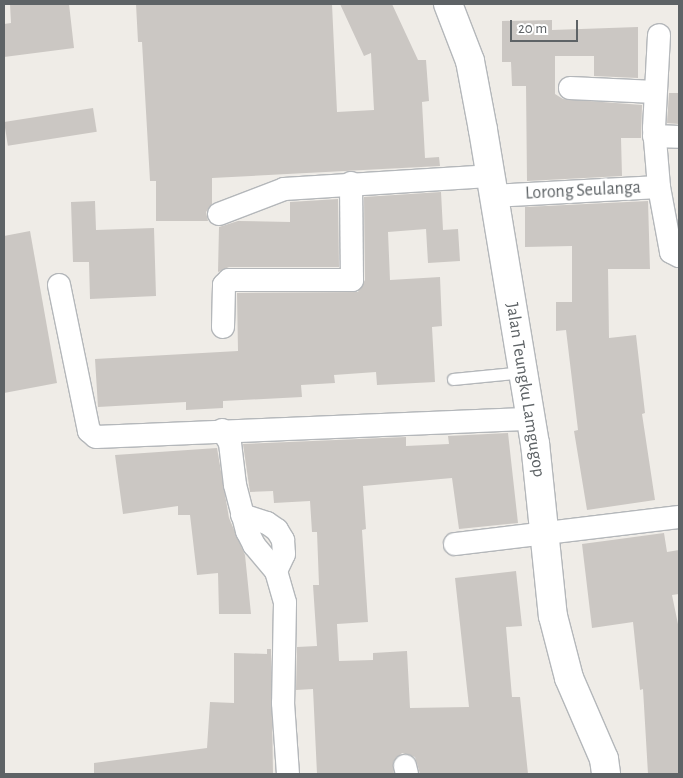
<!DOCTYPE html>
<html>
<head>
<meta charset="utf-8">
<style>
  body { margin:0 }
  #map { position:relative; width:683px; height:778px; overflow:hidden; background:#efece7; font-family:"Alegreya Sans",sans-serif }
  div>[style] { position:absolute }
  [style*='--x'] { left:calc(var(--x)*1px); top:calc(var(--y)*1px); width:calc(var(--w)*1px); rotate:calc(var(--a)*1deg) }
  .building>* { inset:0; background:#cbc7c3; transform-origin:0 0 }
  .roads { filter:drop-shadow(1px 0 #b4b7ba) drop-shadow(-1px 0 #b4b7ba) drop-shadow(0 1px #b4b7ba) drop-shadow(0 -1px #b4b7ba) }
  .lane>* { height:11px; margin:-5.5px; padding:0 5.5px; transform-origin:5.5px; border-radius:5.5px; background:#fff }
  .street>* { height:22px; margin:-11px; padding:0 11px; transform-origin:11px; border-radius:11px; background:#fff }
  .secondary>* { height:28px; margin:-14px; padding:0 14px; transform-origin:14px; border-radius:14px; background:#fff }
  span { translate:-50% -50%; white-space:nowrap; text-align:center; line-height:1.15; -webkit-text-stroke:5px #fff; paint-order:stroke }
  .street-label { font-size:18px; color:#5e6366 }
  .frame { position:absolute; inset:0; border:5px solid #5e6366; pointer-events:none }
  .scale { position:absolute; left:510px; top:20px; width:68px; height:22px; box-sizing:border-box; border:2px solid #5e6366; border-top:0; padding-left:6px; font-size:15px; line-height:18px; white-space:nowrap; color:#5e6366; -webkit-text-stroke:4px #fff; paint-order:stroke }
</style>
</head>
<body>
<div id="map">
  <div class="building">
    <div style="clip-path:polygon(10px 4px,69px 4px,74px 48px,4px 57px,4px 24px,11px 23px)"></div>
    <div style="clip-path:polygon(136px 4px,332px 4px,337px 112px,374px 110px,371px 53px,364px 56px,340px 4px,392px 4px,418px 60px,426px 60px,429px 101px,422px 102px,425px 158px,439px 157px,440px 166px,212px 178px,212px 204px,206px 212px,208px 221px,156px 221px,156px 181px,150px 181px,142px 42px,138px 42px)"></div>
    <div style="clip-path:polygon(552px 20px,552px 30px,638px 27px,638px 78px,594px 76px,594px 56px,555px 56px,555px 94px,563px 99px,642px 105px,641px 138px,621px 138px,622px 176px,527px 181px,526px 86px,512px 86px,511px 62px,502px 62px,502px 21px)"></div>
    <div style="clip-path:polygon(669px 93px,679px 93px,679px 124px,667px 123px)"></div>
    <div style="left:93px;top:108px;width:24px;height:90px;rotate:81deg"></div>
    <div style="clip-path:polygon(441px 192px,443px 230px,458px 229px,460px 261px,428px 263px,426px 229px,388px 232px,390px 280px,440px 277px,442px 326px,432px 327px,435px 382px,377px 385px,376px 372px,334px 375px,335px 383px,301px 385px,302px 397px,223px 401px,223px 408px,186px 410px,186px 402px,98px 407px,95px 359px,238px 351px,237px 293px,358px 292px,365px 280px,364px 197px)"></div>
    <div style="clip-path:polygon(338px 199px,339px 267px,229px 267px,218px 272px,219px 227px,238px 221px,290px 222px,290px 202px)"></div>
    <div style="clip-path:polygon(95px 201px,96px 230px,154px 228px,156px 296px,90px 299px,89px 262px,73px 262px,71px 202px)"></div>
    <div style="clip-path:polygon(648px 201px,650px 269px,608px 269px,609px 338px,636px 335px,645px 413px,642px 414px,655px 500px,587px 510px,574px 431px,578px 430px,566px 330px,556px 331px,556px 302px,572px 302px,572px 246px,525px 247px,525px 207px)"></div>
    <div style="clip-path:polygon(30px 231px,57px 383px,4px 393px,4px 236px)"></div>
    <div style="clip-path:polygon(508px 433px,518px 523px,459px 529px,452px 478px,363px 486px,366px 529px,362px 530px,368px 622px,337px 624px,339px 661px,373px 660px,373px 653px,407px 651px,410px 708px,469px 707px,455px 578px,516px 571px,522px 626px,506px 627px,512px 697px,520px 697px,528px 774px,420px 774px,415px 757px,402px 753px,393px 762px,394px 774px,317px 774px,313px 689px,296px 690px,297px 647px,317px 646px,313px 585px,319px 585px,317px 532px,312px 532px,310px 501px,274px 503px,273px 491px,250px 492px,243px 444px,406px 437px,406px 446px,449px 444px,448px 436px)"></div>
    <div style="clip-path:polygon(217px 448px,229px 518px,245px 555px,251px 614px,219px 614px,218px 573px,197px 575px,190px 515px,178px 515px,178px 506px,123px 514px,115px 455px)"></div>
    <div style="clip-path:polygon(664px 533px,667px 552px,679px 550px,679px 594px,672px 595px,679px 629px,679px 774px,648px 774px,643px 689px,640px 690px,633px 622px,592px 628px,582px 544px)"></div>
    <div style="clip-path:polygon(267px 649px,271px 649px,273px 774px,94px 774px,94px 763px,207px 748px,210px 702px,234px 703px,234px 653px,267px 654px)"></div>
  </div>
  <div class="roads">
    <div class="lane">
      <div style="--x:453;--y:379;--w:71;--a:-5.6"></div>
    </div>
    <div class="street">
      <div style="--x:570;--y:88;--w:85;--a:2.7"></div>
      <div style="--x:654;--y:136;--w:25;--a:2"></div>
      <div style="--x:659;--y:187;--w:59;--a:-94.8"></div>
      <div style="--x:654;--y:128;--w:93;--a:-86.9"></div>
      <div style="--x:492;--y:196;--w:167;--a:-3.1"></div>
      <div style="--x:659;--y:187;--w:66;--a:79.5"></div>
      <div style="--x:671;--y:252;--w:9;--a:27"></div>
      <div style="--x:219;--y:214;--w:70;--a:-21"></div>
      <div style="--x:284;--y:189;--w:205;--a:-3.6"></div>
      <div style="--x:59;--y:285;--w:149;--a:78.4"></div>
      <div style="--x:89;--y:431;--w:9;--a:41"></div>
      <div style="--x:96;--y:437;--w:435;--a:-2.4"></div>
      <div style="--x:223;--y:327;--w:42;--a:-88.6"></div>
      <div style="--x:224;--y:285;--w:7;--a:-45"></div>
      <div style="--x:229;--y:280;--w:123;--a:0"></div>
      <div style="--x:352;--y:280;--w:97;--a:-90.6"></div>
      <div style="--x:222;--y:430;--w:15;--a:58"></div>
      <div style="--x:230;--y:443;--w:42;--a:83.2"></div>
      <div style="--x:235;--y:485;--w:48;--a:75.4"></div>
      <div style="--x:247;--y:531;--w:16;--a:63"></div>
      <div style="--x:254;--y:545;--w:34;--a:50"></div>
      <div style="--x:276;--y:571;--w:33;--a:74"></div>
      <div style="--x:285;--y:603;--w:100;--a:91.1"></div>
      <div style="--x:283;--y:703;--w:71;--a:86"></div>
      <div style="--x:242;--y:515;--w:26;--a:18"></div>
      <div style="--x:267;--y:523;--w:12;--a:35"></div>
      <div style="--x:277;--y:530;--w:12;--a:59"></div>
      <div style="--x:283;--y:540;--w:14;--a:86"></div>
      <div style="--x:284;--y:554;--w:19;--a:115"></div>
      <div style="--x:455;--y:544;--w:226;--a:-6.9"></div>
      <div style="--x:405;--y:766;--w:8;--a:76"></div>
    </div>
    <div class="secondary">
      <div style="--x:448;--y:4;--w:61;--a:68.9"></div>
      <div style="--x:470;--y:61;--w:70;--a:79.3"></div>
      <div style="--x:483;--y:130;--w:317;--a:80.6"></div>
      <div style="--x:535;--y:443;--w:174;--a:84.1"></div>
      <div style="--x:553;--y:616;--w:64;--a:75.5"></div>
      <div style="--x:569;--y:678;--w:88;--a:66.6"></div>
      <div style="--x:604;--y:759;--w:15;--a:82"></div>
    </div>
  </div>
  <div class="street-label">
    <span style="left:583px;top:191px;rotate:-3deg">Lorong Seulanga</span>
    <span style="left:525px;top:390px;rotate:81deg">Jalan Teungku Lamgugop</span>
  </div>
  <div class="frame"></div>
  <div class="scale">20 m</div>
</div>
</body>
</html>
